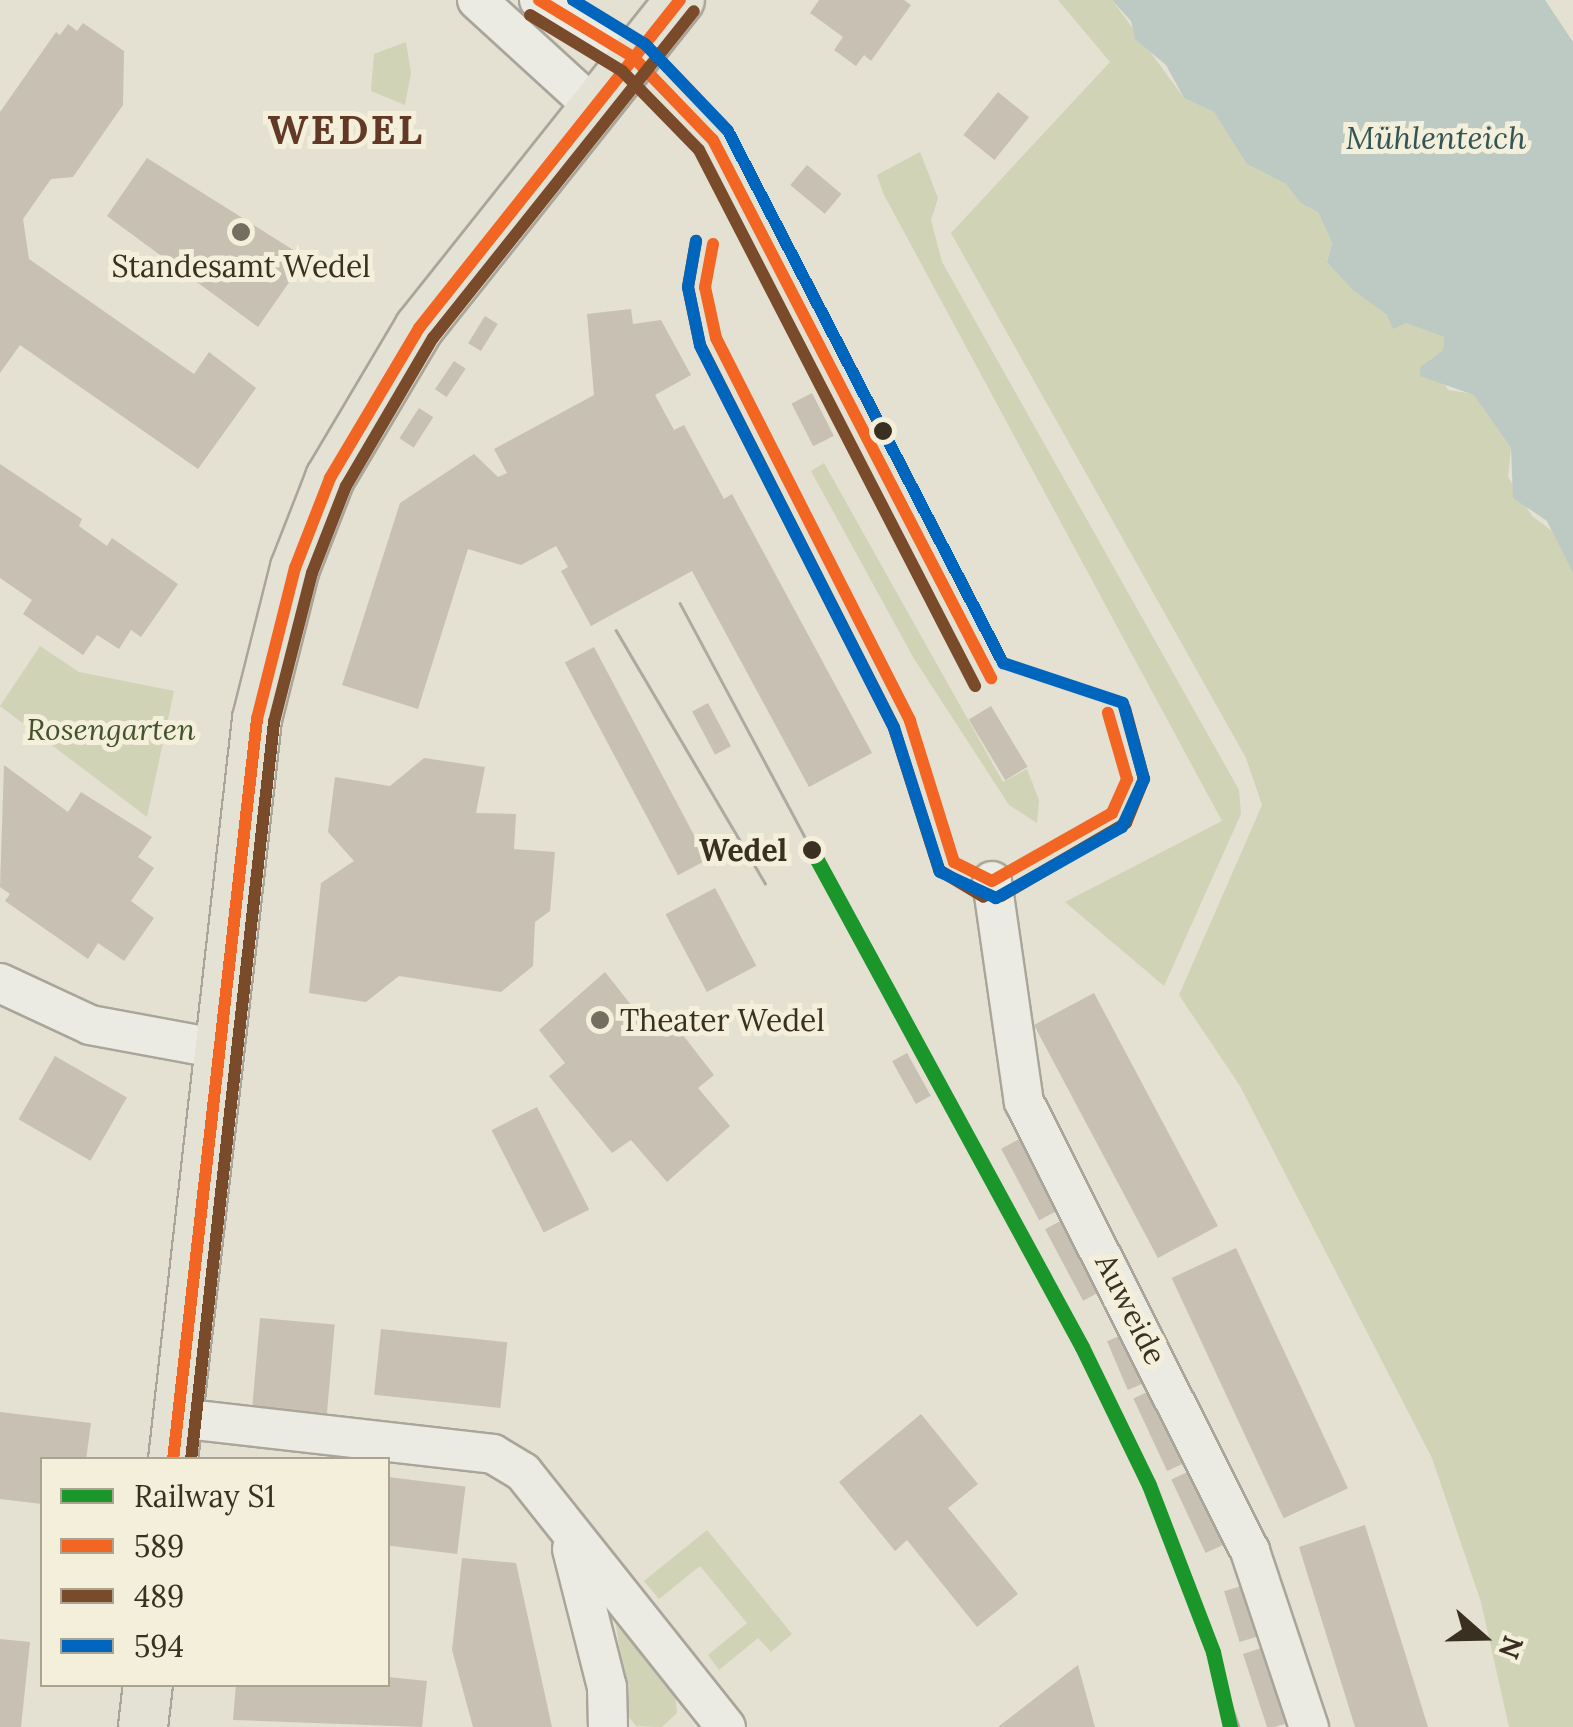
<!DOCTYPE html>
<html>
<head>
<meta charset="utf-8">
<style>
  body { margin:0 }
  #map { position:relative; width:1573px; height:1727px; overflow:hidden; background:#e4e0d2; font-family:Lora,serif }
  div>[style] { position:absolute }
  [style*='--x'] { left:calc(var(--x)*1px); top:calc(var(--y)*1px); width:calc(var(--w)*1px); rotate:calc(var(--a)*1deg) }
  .green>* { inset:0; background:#d0d3b6 }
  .water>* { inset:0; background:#bccac3 }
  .building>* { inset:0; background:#c8c0b3; transform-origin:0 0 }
  .roads { filter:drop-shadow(2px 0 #aaa59a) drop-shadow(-2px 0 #aaa59a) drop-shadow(0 2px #aaa59a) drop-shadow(0 -2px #aaa59a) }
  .minor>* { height:38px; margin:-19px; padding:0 19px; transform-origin:19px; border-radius:19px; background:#ecebe3 }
  .major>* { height:48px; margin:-24px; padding:0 24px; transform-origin:24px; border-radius:24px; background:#e4e1d5 }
  .tram>* { height:2.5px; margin:-1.25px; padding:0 1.25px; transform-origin:1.25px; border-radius:1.25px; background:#adaaa2 }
  .bus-1>* { height:12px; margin:-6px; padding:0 6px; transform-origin:6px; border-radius:6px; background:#f26522 }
  .bus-2>* { height:12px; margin:-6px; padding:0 6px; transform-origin:6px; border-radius:6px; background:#7a4b2a }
  .bus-3>* { height:12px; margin:-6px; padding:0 6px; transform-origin:6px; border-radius:6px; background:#0065bd }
  .rail-1>* { height:15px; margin:-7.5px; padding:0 7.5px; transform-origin:7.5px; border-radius:7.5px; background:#1a962b }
  .dots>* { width:28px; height:28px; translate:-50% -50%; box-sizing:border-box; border:5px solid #f3efda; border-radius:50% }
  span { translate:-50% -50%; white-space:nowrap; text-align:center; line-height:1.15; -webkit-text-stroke:10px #f3efda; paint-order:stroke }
  .poi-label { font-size:30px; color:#393022 }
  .left { translate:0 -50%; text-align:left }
  .park-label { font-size:30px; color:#44532b; font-style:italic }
  .stop-label { font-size:30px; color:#393022; font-weight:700 }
  .right { translate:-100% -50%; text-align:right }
  .street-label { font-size:30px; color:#393022 }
  .water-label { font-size:32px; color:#335557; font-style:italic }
  .district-label { font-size:40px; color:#613926; font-weight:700; letter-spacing:2.5px }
  .legend { position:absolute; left:40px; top:1457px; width:350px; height:230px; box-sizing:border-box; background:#f3efda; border:2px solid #a9a390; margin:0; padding:12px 18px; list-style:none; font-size:30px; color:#393022 }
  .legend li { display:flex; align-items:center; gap:20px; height:50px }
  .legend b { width:50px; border:2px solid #a9a390 }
  .north { position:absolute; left:1433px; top:1587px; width:100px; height:100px; -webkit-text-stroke:8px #f3efda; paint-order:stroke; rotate:110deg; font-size:28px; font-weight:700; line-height:40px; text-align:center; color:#393022 }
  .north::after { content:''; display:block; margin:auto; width:35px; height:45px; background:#393022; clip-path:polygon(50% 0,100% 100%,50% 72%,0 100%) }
</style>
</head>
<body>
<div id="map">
  <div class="green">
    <div style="clip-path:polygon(1058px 0,1112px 0,1184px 98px,1214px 112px,1248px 164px,1286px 184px,1318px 212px,1332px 243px,1327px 261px,1354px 290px,1388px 316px,1444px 337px,1443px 350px,1429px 360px,1448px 390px,1474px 394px,1511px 448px,1508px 477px,1532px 516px,1556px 534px,1573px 573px,1573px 1727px,1509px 1727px,1481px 1602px,1432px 1458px,1240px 1086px,1179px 995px,1262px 805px,1246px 758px,951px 233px,1110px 62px)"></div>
    <div style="clip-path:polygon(406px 42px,411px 73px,405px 105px,371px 91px,374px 54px)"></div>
    <div style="clip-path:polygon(920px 152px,938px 198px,931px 220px,942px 262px,1239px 790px,1241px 814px,1164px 986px,1065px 902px,1222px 821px,883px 193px,877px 175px)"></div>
    <div style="clip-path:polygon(824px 463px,1003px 782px,1027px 769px,1039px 800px,1037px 823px,1009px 805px,913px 657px,811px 471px)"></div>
    <div style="clip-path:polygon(40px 646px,79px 672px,174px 691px,147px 817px,0 706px)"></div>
    <div style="clip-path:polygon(707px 1530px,792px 1634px,771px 1652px,758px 1638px,719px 1670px,708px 1655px,747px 1623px,700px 1566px,659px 1599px,644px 1581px)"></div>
    <div style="clip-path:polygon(616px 1624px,675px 1694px,677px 1713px,662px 1727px,636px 1726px,628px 1716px)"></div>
  </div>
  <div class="water">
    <div style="clip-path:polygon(1112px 0,1545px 0,1573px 42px,1573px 573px,1547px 521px,1513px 498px,1511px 448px,1474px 395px,1420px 376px,1420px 367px,1443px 350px,1444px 337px,1406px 323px,1393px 329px,1387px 315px,1353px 290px,1327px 262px,1332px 243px,1318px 212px,1301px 203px,1286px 184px,1247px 164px,1214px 112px,1184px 98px,1166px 65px,1135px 39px,1131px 21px)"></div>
  </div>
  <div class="building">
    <div style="clip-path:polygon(819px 0,904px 0,911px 5px,871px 61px,864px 55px,856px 66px,834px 50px,843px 37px,810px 13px)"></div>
    <div style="clip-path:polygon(83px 23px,124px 51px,123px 105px,73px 177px,51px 179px,23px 219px,29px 259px,194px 374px,209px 352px,256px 388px,198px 469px,20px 345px,0 373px,0 112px,56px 32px,60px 35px,68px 24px,77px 31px)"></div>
    <div style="left:998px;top:92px;width:40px;height:55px;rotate:39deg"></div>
    <div style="clip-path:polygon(147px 158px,306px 258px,258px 327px,107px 216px)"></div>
    <div style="left:807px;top:165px;width:45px;height:26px;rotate:40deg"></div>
    <div style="clip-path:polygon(631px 309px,633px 324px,661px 320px,691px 375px,655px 395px,674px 430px,684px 425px,724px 499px,732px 494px,872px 753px,809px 787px,692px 571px,591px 626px,561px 571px,568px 567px,556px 546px,521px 565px,468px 549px,418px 709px,342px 685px,400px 503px,474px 454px,498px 477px,507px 473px,494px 449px,594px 395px,587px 314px)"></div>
    <div style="left:485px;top:316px;width:15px;height:32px;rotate:32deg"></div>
    <div style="left:454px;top:361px;width:14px;height:34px;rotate:34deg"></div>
    <div style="left:812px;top:393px;width:48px;height:23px;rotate:63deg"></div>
    <div style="left:419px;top:408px;width:17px;height:36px;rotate:33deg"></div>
    <div style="clip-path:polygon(0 464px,82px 519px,79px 526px,107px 546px,112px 538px,178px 584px,141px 637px,131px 630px,119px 649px,97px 635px,83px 655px,23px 614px,32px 600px,0 578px)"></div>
    <div style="left:594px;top:647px;width:241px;height:33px;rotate:62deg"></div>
    <div style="left:708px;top:703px;width:49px;height:18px;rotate:62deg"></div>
    <div style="left:991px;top:706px;width:71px;height:26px;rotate:59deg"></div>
    <div style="clip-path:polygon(424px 758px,485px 767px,476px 813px,516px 814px,514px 849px,555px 852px,550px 911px,535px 922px,533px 966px,501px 992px,399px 976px,366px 1002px,309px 993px,321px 883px,354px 861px,328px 832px,335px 777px,390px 786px)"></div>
    <div style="clip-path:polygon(4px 765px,68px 812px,81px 792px,152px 837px,138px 857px,154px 868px,131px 901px,154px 918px,124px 961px,98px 943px,88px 959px,5px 901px,10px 894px,0 887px)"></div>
    <div style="left:715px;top:888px;width:88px;height:56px;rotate:62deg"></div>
    <div style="clip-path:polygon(605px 972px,647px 1025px,665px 1012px,714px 1075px,698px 1088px,730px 1126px,667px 1182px,631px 1140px,612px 1153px,549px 1076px,565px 1063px,539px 1030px)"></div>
    <div style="left:1094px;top:993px;width:264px;height:68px;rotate:62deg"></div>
    <div style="left:907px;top:1053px;width:49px;height:17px;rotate:61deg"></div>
    <div style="left:55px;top:1056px;width:83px;height:73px;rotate:30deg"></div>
    <div style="left:537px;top:1107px;width:115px;height:51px;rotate:63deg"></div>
    <div style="left:1025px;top:1136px;width:81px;height:27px;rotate:62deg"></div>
    <div style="left:1068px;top:1217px;width:81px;height:26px;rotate:62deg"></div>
    <div style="left:1236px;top:1248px;width:265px;height:71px;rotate:65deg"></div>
    <div style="left:260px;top:1318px;width:75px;height:89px;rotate:5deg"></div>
    <div style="left:381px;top:1329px;width:127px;height:66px;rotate:6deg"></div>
    <div style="left:1131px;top:1331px;width:53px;height:26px;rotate:67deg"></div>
    <div style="left:1156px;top:1388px;width:80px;height:25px;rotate:65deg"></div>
    <div style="clip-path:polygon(0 1412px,91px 1423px,86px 1460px,42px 1460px,42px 1504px,0 1499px)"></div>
    <div style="clip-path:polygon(921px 1414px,978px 1484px,948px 1508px,1018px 1594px,977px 1627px,907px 1540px,895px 1551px,839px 1482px)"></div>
    <div style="left:1194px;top:1469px;width:81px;height:25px;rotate:65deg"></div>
    <div style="left:388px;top:1477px;width:78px;height:68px;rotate:7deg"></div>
    <div style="clip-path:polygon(1365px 1525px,1405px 1653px,1428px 1727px,1355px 1727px,1299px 1547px)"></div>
    <div style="clip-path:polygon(462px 1558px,516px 1563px,552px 1727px,473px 1727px,452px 1650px)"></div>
    <div style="left:1248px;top:1584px;width:53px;height:25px;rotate:73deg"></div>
    <div style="clip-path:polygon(0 1639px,30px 1642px,21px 1727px,0 1727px)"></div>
    <div style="clip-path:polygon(1267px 1646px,1291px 1722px,1274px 1727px,1267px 1727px,1243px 1654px)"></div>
    <div style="clip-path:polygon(1078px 1665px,1095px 1727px,998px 1727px)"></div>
    <div style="clip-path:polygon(388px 1677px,427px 1681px,422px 1727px,233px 1720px,236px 1684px,388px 1684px)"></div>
  </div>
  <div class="roads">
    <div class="minor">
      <div style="--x:477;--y:0;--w:157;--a:42.4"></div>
      <div style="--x:539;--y:0;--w:110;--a:31.2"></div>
      <div style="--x:992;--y:881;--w:223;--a:81.8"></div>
      <div style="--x:1024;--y:1102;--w:503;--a:63.28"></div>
      <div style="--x:1250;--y:1551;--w:186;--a:71.5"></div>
      <div style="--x:0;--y:983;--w:99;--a:25"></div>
      <div style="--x:90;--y:1025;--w:132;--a:10.5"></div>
      <div style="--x:178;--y:1418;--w:317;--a:6.5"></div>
      <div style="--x:493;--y:1454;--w:35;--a:31"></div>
      <div style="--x:523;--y:1472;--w:326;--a:51.5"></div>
      <div style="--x:572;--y:1549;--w:142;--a:75.8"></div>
      <div style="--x:607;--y:1687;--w:40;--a:88.6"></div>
    </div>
    <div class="major">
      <div style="--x:173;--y:1460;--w:746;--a:-83.53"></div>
      <div style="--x:257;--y:719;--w:156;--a:-75.9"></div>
      <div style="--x:295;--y:568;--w:97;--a:-68.7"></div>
      <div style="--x:330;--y:478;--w:174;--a:-59.3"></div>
      <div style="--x:419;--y:328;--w:419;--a:-51.5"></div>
      <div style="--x:143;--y:1727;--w:43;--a:-83.4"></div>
    </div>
  </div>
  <div class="tram">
    <div style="--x:680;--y:603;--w:274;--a:61.9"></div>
    <div style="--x:616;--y:630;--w:294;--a:59.5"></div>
    <div style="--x:1213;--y:1652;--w:79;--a:70.9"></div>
  </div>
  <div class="bus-1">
    <div style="--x:539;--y:0;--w:110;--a:31.2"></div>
    <div style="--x:633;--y:57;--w:115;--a:46.1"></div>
    <div style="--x:713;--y:140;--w:606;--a:62.67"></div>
    <div style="--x:713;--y:244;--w:44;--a:100.5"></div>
    <div style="--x:705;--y:287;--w:52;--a:77.8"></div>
    <div style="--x:716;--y:338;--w:429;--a:63.1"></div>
    <div style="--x:910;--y:721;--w:148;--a:72.7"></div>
    <div style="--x:954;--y:862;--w:42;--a:26.6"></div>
    <div style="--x:992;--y:881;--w:138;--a:-29.5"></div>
    <div style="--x:1112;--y:813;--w:37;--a:-66"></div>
    <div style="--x:1127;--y:779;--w:69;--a:-106.1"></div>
    <div style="--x:173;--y:1460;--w:746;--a:-83.53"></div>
    <div style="--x:257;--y:719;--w:156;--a:-75.9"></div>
    <div style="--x:295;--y:568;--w:97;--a:-68.7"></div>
    <div style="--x:330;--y:478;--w:174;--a:-59.3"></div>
    <div style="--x:419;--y:328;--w:419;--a:-51.5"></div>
  </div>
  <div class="bus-2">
    <div style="--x:530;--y:15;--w:108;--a:31.3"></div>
    <div style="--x:622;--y:71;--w:110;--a:45.7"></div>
    <div style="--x:699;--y:150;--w:603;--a:62.75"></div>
    <div style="--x:696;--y:241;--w:47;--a:99.9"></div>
    <div style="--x:688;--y:287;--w:59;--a:78.3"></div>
    <div style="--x:700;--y:345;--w:429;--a:63.1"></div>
    <div style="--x:894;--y:728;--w:149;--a:72.4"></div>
    <div style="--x:939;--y:870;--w:52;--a:31"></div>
    <div style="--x:1001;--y:896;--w:145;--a:-30.3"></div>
    <div style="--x:1126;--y:823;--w:48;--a:-67.8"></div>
    <div style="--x:1144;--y:779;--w:73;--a:-105"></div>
    <div style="--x:191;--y:1460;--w:743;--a:-83.58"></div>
    <div style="--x:274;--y:722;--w:154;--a:-75.7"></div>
    <div style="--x:312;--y:573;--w:93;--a:-68.7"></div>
    <div style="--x:346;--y:486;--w:172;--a:-59.6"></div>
    <div style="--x:433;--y:338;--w:418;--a:-51.4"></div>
  </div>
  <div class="bus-3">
    <div style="--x:573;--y:0;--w:84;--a:31.4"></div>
    <div style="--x:645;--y:44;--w:120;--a:46.3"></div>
    <div style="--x:728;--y:131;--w:599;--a:62.66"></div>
    <div style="--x:1003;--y:663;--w:126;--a:18.4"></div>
    <div style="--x:1123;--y:703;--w:79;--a:74.6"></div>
    <div style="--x:1144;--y:779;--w:53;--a:114.6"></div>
    <div style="--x:1122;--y:827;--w:145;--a:150.6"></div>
    <div style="--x:996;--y:898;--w:62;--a:-155.1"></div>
    <div style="--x:940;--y:872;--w:151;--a:-107.7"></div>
    <div style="--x:894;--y:728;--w:429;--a:-116.9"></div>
    <div style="--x:700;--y:345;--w:59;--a:-101.7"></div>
    <div style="--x:688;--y:287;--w:47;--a:-80.1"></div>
  </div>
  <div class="rail-1">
    <div style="--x:809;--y:845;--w:571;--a:61.46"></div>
    <div style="--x:1082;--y:1347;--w:153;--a:64.1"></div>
    <div style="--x:1149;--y:1485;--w:179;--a:69"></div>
    <div style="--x:1213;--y:1652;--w:77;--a:77.2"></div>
  </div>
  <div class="dots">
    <div style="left:241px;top:232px;background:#756e60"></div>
    <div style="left:883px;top:431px;background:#393022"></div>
    <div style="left:812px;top:850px;background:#393022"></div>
    <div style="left:600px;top:1020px;background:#756e60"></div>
  </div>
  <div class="poi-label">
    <span style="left:241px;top:266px">Standesamt Wedel</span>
    <span class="left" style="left:620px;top:1020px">Theater Wedel</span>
  </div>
  <div class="park-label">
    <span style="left:111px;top:729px">Rosengarten</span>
  </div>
  <div class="stop-label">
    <span class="right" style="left:787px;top:850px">Wedel</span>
  </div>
  <div class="street-label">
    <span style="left:1131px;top:1309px;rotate:63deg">Auweide</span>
  </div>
  <div class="water-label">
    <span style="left:1436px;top:138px">Mühlenteich</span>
  </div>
  <div class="district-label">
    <span style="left:346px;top:130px">WEDEL</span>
  </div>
  <ul class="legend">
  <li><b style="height:12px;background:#1a962b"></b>Railway S1</li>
  <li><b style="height:12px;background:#f26522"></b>589</li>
  <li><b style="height:12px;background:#7a4b2a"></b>489</li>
  <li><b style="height:12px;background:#0065bd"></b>594</li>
  </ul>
  <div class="north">N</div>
</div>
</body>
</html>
